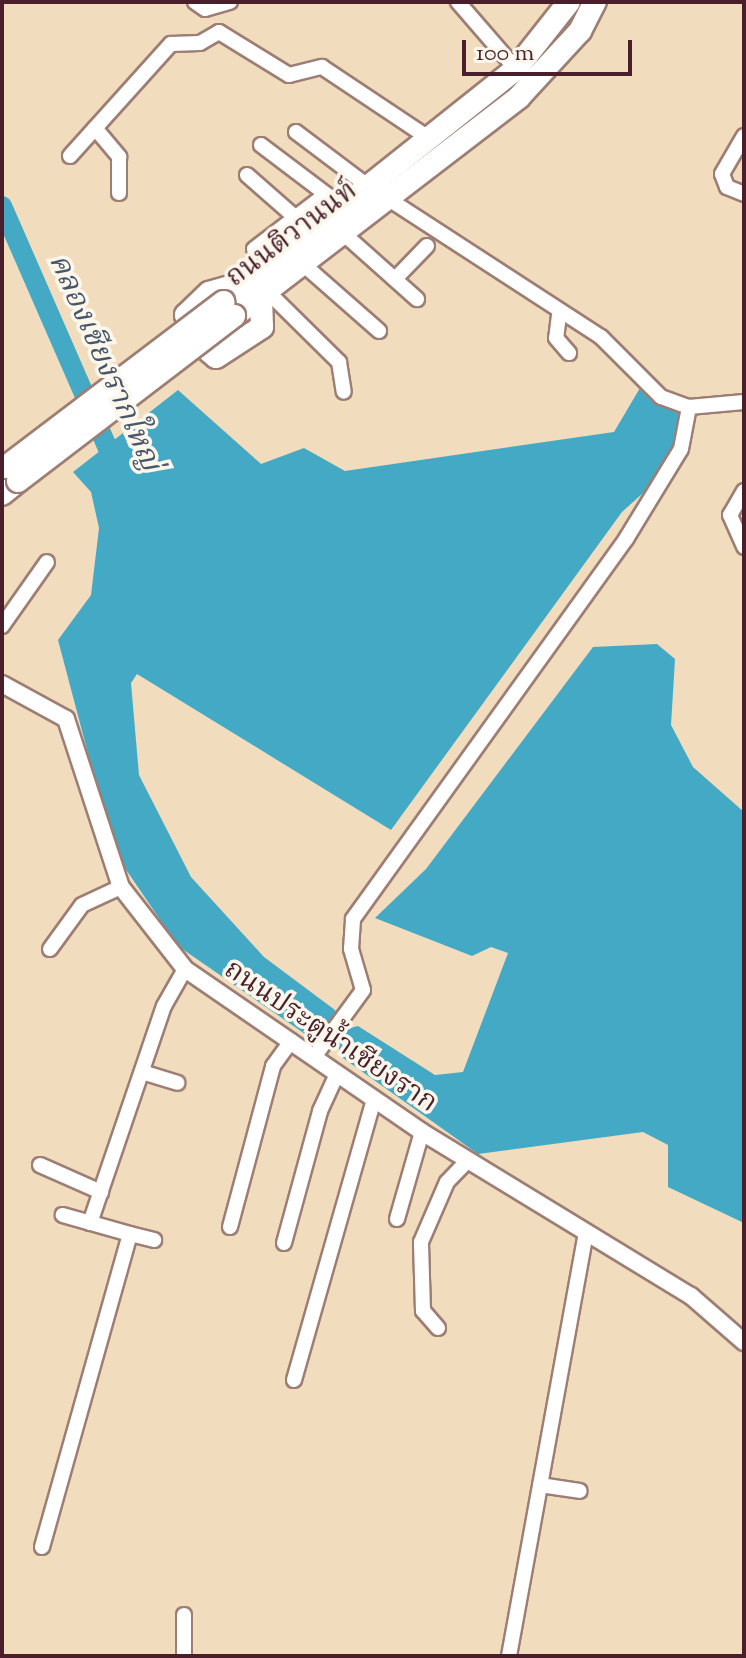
<!DOCTYPE html>
<html>
<head>
<meta charset="utf-8">
<style>
  body { margin:0 }
  #map { position:relative; width:746px; height:1658px; overflow:hidden; background:#f1ddbe; font-family:"Sorts Mill Goudy","Noto Serif Thai",serif }
  div>[style] { position:absolute }
  [style*='--x'] { left:calc(var(--x)*1px); top:calc(var(--y)*1px); width:calc(var(--w)*1px); rotate:calc(var(--a)*1deg) }
  .water>* { inset:0; background:#44a9c4 }
  .river>* { height:20px; margin:-10px; padding:0 10px; transform-origin:10px; border-radius:10px; background:#44a9c4 }
  .roads { filter:drop-shadow(2px 0 #9e7e74) drop-shadow(-2px 0 #9e7e74) drop-shadow(0 2px #9e7e74) drop-shadow(0 -2px #9e7e74) }
  .minor>* { height:14px; margin:-7px; padding:0 7px; transform-origin:7px; border-radius:7px; background:#fff }
  .tertiary>* { height:16px; margin:-8px; padding:0 8px; transform-origin:8px; border-radius:8px; background:#fff }
  .primary>* { height:22px; margin:-11px; padding:0 11px; transform-origin:11px; border-radius:11px; background:#fff }
  .bridges { filter:drop-shadow(2px 0 #9e7e74) drop-shadow(-2px 0 #9e7e74) drop-shadow(0 2px #9e7e74) drop-shadow(0 -2px #9e7e74) }
  .primary-bridge>* { height:22px; margin:-11px; padding:0 11px; transform-origin:11px; border-radius:11px; background:#fff }
  span { translate:-50% -50%; white-space:nowrap; text-align:center; line-height:1.15; -webkit-text-stroke:7px #fbf7ec; paint-order:stroke }
  .street-label { font-size:28px; color:#4a1f2b }
  .water-label { font-size:30px; color:#485668; font-style:italic }
  .frame { position:absolute; inset:0; border:4px solid #4a1f2b; pointer-events:none }
  .scale { position:absolute; left:462px; top:40px; width:170px; height:36px; box-sizing:border-box; border:4px solid #4a1f2b; border-top:0; padding-left:10px; font-size:24px; line-height:28px; white-space:nowrap; color:#4a1f2b; -webkit-text-stroke:6px #fbf7ec; paint-order:stroke }
</style>
</head>
<body>
<div id="map">
  <div class="water">
    <div style="clip-path:polygon(640px 388px,684px 410px,663px 475px,622px 512px,391px 830px,137px 674px,131px 683px,139px 775px,191px 877px,264px 957px,335px 1010px,347px 1029px,358px 1026px,435px 1075px,463px 1072px,508px 953px,491px 947px,472px 956px,375px 918px,426px 869px,593px 647px,657px 644px,675px 659px,671px 725px,693px 767px,744px 812px,744px 1223px,668px 1187px,668px 1145px,643px 1132px,478px 1154px,343px 1058px,335px 1040px,305px 1034px,178px 946px,114px 852px,58px 640px,91px 595px,99px 528px,91px 492px,73px 472px,178px 390px,261px 464px,304px 448px,345px 471px,614px 432px)"></div>
  </div>
  <div class="river">
    <div style="--x:2;--y:206;--w:287;--a:66.4"></div>
  </div>
  <div class="roads">
    <div class="minor">
      <div style="--x:195;--y:2;--w:12;--a:35"></div>
      <div style="--x:205;--y:9;--w:26;--a:-16"></div>
      <div style="--x:458;--y:2;--w:89;--a:49.1"></div>
      <div style="--x:95;--y:128;--w:38;--a:50"></div>
      <div style="--x:119;--y:157;--w:36;--a:90"></div>
      <div style="--x:296;--y:132;--w:91;--a:37"></div>
      <div style="--x:744;--y:136;--w:44;--a:120.1"></div>
      <div style="--x:722;--y:174;--w:14;--a:69"></div>
      <div style="--x:727;--y:187;--w:18;--a:22"></div>
      <div style="--x:261;--y:145;--w:103;--a:37.1"></div>
      <div style="--x:70;--y:156;--w:151;--a:-48"></div>
      <div style="--x:171;--y:44;--w:29;--a:-2"></div>
      <div style="--x:200;--y:43;--w:22;--a:-30"></div>
      <div style="--x:219;--y:32;--w:82;--a:31.6"></div>
      <div style="--x:289;--y:75;--w:34;--a:-14"></div>
      <div style="--x:322;--y:67;--w:130;--a:33.7"></div>
      <div style="--x:247;--y:175;--w:64;--a:41.2"></div>
      <div style="--x:390;--y:200;--w:252;--a:33"></div>
      <div style="--x:601;--y:337;--w:85;--a:45"></div>
      <div style="--x:661;--y:397;--w:30;--a:20"></div>
      <div style="--x:689;--y:407;--w:55;--a:-5.2"></div>
      <div style="--x:344;--y:234;--w:98;--a:41.7"></div>
      <div style="--x:254;--y:249;--w:89;--a:-37.3"></div>
      <div style="--x:304;--y:265;--w:100;--a:41.3"></div>
      <div style="--x:395;--y:279;--w:46;--a:-45.9"></div>
      <div style="--x:268;--y:292;--w:100;--a:44.6"></div>
      <div style="--x:339;--y:362;--w:30;--a:81"></div>
      <div style="--x:559;--y:315;--w:23;--a:97"></div>
      <div style="--x:556;--y:338;--w:20;--a:49"></div>
      <div style="--x:744;--y:491;--w:28;--a:120"></div>
      <div style="--x:730;--y:515;--w:35;--a:66"></div>
      <div style="--x:2;--y:626;--w:78;--a:-54.9"></div>
      <div style="--x:50;--y:949;--w:54;--a:-54"></div>
      <div style="--x:82;--y:905;--w:43;--a:-24.8"></div>
      <div style="--x:314;--y:1057;--w:83;--a:-53.8"></div>
      <div style="--x:363;--y:990;--w:43;--a:-106.3"></div>
      <div style="--x:351;--y:949;--w:30;--a:-86"></div>
      <div style="--x:353;--y:919;--w:468;--a:-54.3"></div>
      <div style="--x:626;--y:539;--w:105;--a:-58.6"></div>
      <div style="--x:681;--y:449;--w:43;--a:-79.2"></div>
      <div style="--x:142;--y:1072;--w:37;--a:17"></div>
      <div style="--x:40;--y:1165;--w:67;--a:23.9"></div>
      <div style="--x:397;--y:1219;--w:91;--a:-74"></div>
      <div style="--x:90;--y:1223;--w:229;--a:-71.2"></div>
      <div style="--x:164;--y:1006;--w:43;--a:-60.4"></div>
      <div style="--x:230;--y:1227;--w:167;--a:-75"></div>
      <div style="--x:273;--y:1066;--w:31;--a:-54"></div>
      <div style="--x:130;--y:1234;--w:25;--a:14"></div>
      <div style="--x:284;--y:1243;--w:137;--a:-74.7"></div>
      <div style="--x:320;--y:1111;--w:41;--a:-65.3"></div>
      <div style="--x:438;--y:1328;--w:23;--a:-131"></div>
      <div style="--x:423;--y:1311;--w:69;--a:-91.7"></div>
      <div style="--x:421;--y:1242;--w:65;--a:-66.6"></div>
      <div style="--x:447;--y:1182;--w:29;--a:-46"></div>
      <div style="--x:294;--y:1380;--w:291;--a:-74.1"></div>
      <div style="--x:540;--y:1485;--w:40;--a:8.5"></div>
      <div style="--x:42;--y:1547;--w:325;--a:-74.3"></div>
      <div style="--x:130;--y:1234;--w:70;--a:-164.2"></div>
      <div style="--x:184;--y:1656;--w:41;--a:-90"></div>
      <div style="--x:509;--y:1656;--w:430;--a:-79.7"></div>
    </div>
    <div class="tertiary">
      <div style="--x:2;--y:684;--w:73;--a:28.7"></div>
      <div style="--x:66;--y:719;--w:177;--a:71.9"></div>
      <div style="--x:121;--y:887;--w:104;--a:52"></div>
      <div style="--x:185;--y:969;--w:288;--a:34.5"></div>
      <div style="--x:422;--y:1132;--w:315;--a:31.4"></div>
      <div style="--x:691;--y:1296;--w:70;--a:41"></div>
    </div>
    <div class="primary">
      <div style="--x:240;--y:284;--w:32;--a:164"></div>
      <div style="--x:209;--y:293;--w:32;--a:136"></div>
      <div style="--x:186;--y:315;--w:27;--a:68"></div>
      <div style="--x:196;--y:340;--w:26;--a:40"></div>
      <div style="--x:216;--y:357;--w:55;--a:-33.1"></div>
      <div style="--x:262;--y:327;--w:30;--a:-92"></div>
      <div style="--x:223;--y:302;--w:374;--a:-38.5"></div>
      <div style="--x:516;--y:69;--w:85;--a:-51.7"></div>
      <div style="--x:234;--y:316;--w:359;--a:-37.5"></div>
      <div style="--x:519;--y:97;--w:90;--a:-47.3"></div>
      <div style="--x:580;--y:31;--w:33;--a:-63"></div>
      <div style="--x:2;--y:494;--w:21;--a:-39"></div>
    </div>
  </div>
  <div class="bridges">
    <div class="primary-bridge">
      <div style="--x:6;--y:467;--w:273;--a:-37.2"></div>
      <div style="--x:18;--y:481;--w:272;--a:-37.4"></div>
    </div>
  </div>
  <div class="street-label">
    <span style="left:292px;top:235px;rotate:-37deg">ถนนติวานนท์</span>
    <span style="left:330px;top:1037px;rotate:34deg">ถนนประตูน้ำเชียงราก</span>
  </div>
  <div class="water-label">
    <span style="left:103px;top:363px;rotate:66deg">คลองเชียงรากใหญ่</span>
  </div>
  <div class="frame"></div>
  <div class="scale">100 m</div>
</div>
</body>
</html>
